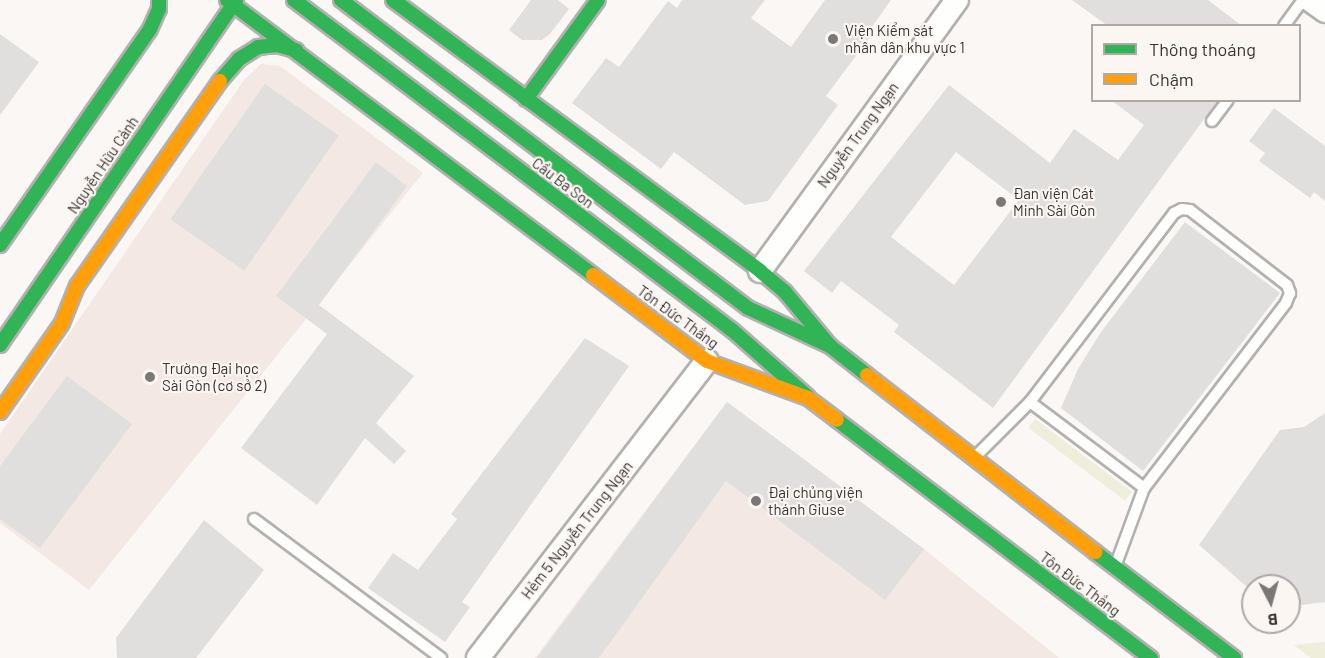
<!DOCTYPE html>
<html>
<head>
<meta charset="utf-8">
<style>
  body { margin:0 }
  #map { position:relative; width:1325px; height:658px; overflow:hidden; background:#faf7f4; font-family:Barlow,sans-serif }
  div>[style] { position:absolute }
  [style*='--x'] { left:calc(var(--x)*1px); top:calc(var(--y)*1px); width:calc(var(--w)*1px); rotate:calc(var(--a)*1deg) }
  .education>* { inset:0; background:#f3e8e3 }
  .green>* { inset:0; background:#eeeeda; transform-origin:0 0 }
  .building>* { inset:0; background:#e1dfdd; transform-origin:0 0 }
  .roads { filter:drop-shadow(2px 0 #b3b1af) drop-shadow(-2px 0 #b3b1af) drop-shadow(0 2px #b3b1af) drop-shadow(0 -2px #b3b1af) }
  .lane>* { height:10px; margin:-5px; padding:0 5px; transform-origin:5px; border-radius:5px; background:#fefefd }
  .street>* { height:22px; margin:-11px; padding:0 11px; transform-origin:11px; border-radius:11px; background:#fefefd }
  .fast>* { height:14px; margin:-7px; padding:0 7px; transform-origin:7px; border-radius:7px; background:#30b455 }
  .slow>* { height:14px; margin:-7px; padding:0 7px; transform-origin:7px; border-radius:7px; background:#ff9f0a }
  .dots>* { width:16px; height:16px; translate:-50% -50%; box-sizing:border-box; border:3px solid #fcf6f2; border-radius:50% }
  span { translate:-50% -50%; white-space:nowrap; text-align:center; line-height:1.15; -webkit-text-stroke:4.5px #fcf6f2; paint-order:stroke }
  .poi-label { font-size:15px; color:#373533 }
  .left { translate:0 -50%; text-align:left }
  .street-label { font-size:15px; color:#373533 }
  .legend { position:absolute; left:1091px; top:24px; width:210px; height:78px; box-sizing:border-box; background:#fcf6f2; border:2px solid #ada9a6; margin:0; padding:8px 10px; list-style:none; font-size:18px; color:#373533 }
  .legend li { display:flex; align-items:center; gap:12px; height:30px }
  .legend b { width:30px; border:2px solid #ada9a6 }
  .north { position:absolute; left:1241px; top:574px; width:60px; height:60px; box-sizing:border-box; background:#fcf6f2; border:2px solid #ada9a6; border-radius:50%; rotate:174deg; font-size:16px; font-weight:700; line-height:24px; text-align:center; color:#373533 }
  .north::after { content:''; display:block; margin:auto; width:21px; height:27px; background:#7b7977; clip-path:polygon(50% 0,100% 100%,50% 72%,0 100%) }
</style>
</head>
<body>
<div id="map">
  <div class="education">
    <div style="clip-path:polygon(261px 64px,280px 66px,423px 173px,89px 590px,0 523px,0 434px,244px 80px)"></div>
    <div style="clip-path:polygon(727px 402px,924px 549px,1059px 658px,535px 658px)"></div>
  </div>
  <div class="green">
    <div style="left:1035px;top:419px;width:121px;height:11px;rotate:37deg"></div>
    <div style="clip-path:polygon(1325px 642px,1325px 658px,1311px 658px,1294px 645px)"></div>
  </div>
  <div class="building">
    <div style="clip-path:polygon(531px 0,558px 0,569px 9px,550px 34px,542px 40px,522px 40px,509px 30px)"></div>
    <div style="clip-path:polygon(682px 0,765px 0,751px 18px,791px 47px,825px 0,891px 0,867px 34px,870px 37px,826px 96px,838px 105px,768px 201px,745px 205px,674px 152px,661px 169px,572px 103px,606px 58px,619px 67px,668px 1px,677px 8px)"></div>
    <div style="clip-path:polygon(1072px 0,1208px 0,1242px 26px,1108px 26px)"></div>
    <div style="clip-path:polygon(0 34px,39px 62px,0 115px)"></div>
    <div style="left:265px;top:84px;width:90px;height:165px;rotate:35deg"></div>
    <div style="clip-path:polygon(evenodd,949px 85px,1050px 163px,1074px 129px,1118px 160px,1144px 125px,1111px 100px,1218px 100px,993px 408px,894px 332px,899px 325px,841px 281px,832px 293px,804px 271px,949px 85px,956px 152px,1019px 200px,954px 285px,891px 237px,956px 152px)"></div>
    <div style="clip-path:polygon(1274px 108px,1325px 146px,1325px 201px,1314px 192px,1310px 198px,1259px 161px,1265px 153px,1249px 141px)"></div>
    <div style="clip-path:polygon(376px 162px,407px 186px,319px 305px,414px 376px,376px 423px,406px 451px,394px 464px,365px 438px,317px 505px,241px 448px,327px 334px,276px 296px)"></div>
    <div style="clip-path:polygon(1185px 222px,1280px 293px,1143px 471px,1061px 408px,1078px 369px,1101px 332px)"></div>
    <div style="clip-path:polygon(585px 338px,629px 366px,462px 602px,470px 607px,445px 642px,368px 588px,393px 553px,418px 570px,457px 519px,451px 514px)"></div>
    <div style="clip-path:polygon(67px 376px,132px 424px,40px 548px,0 519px,0 466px)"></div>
    <div style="clip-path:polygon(727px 402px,924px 549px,885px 600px,726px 481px,599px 658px,537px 658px)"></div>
    <div style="clip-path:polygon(1325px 413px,1325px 602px,1302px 605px,1289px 586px,1246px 586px,1199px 545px,1280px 430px,1304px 427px)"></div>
    <div style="clip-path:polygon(204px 520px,264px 570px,196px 658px,117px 658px,116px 638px)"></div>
  </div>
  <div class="roads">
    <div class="lane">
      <div style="--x:1284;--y:26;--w:32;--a:-54"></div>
      <div style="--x:1212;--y:121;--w:26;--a:-53"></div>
      <div style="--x:1030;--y:402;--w:238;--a:-52.7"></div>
      <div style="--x:1174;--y:213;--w:9;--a:-27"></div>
      <div style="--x:1182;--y:209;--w:8;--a:7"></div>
      <div style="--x:1190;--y:210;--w:123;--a:37.7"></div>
      <div style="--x:1287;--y:285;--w:9;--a:69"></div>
      <div style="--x:1290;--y:293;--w:11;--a:112"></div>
      <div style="--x:1286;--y:303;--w:233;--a:127.5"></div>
      <div style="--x:975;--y:457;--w:78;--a:-45"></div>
      <div style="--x:1030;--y:402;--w:143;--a:37"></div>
      <div style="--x:1144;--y:488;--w:81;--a:110.2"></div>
      <div style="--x:254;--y:519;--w:233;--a:36.6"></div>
    </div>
    <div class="street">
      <div style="--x:1310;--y:0;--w:19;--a:36"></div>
      <div style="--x:760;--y:271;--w:335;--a:-54"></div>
      <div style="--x:478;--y:658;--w:375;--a:-52.4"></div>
    </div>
    <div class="fast">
      <div style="--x:227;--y:0;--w:458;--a:36.9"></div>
      <div style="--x:294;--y:0;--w:548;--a:37"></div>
      <div style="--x:732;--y:330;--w:101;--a:41.4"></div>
      <div style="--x:341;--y:0;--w:510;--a:37.12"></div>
      <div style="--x:748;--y:308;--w:90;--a:24.9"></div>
      <div style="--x:393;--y:0;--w:456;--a:36.4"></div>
      <div style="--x:760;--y:271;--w:33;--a:40"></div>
      <div style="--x:785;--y:292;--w:70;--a:50.2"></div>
      <div style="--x:830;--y:346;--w:47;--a:38.1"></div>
      <div style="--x:220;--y:81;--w:29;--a:-49"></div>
      <div style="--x:239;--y:59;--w:22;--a:-32"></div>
      <div style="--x:258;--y:47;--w:19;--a:-6"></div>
      <div style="--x:277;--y:45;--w:20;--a:15"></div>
      <div style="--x:526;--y:99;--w:122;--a:-54"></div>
      <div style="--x:0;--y:245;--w:263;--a:-55.2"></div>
      <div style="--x:150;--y:29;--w:22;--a:-66"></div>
      <div style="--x:159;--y:9;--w:9;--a:-90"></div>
      <div style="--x:0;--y:345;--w:418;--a:-55.6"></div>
      <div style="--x:837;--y:420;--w:394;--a:37.2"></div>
      <div style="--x:1095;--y:552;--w:175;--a:37.3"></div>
    </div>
    <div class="slow">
      <div style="--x:593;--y:275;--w:143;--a:37"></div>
      <div style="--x:707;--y:361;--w:108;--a:20.1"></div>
      <div style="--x:808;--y:398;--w:36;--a:37"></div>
      <div style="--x:867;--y:375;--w:289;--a:37.8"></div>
      <div style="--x:0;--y:412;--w:108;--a:-55.1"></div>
      <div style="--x:62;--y:323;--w:40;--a:-68"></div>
      <div style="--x:77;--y:286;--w:250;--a:-55.1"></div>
    </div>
  </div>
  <div class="dots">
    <div style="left:833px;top:39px;background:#7b7977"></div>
    <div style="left:1001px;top:202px;background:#7b7977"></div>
    <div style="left:150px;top:377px;background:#7b7977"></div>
    <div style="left:756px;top:501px;background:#7b7977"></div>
  </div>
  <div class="poi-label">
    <span class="left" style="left:845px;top:39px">Viện Kiểm sát<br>nhân dân khu vực 1</span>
    <span class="left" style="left:1013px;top:202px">Đan viện Cát<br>Minh Sài Gòn</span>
    <span class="left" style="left:162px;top:377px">Trường Đại học<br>Sài Gòn (cơ sở 2)</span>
    <span class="left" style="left:768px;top:501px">Đại chủng viện<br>thánh Giuse</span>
  </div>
  <div class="street-label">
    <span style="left:858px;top:135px;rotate:-54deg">Nguyễn Trung Ngạn</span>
    <span style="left:103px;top:165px;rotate:-56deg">Nguyễn Hữu Cảnh</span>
    <span style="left:563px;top:183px;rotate:37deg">Cầu Ba Son</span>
    <span style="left:678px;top:317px;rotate:36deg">Tôn Đức Thắng</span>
    <span style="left:577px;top:530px;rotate:-52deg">Hẻm 5 Nguyễn Trung Ngạn</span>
    <span style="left:1080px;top:584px;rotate:37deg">Tôn Đức Thắng</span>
  </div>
  <ul class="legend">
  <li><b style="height:8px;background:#30b455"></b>Thông thoáng</li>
  <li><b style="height:8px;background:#ff9f0a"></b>Chậm</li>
  </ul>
  <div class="north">B</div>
</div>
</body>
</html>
